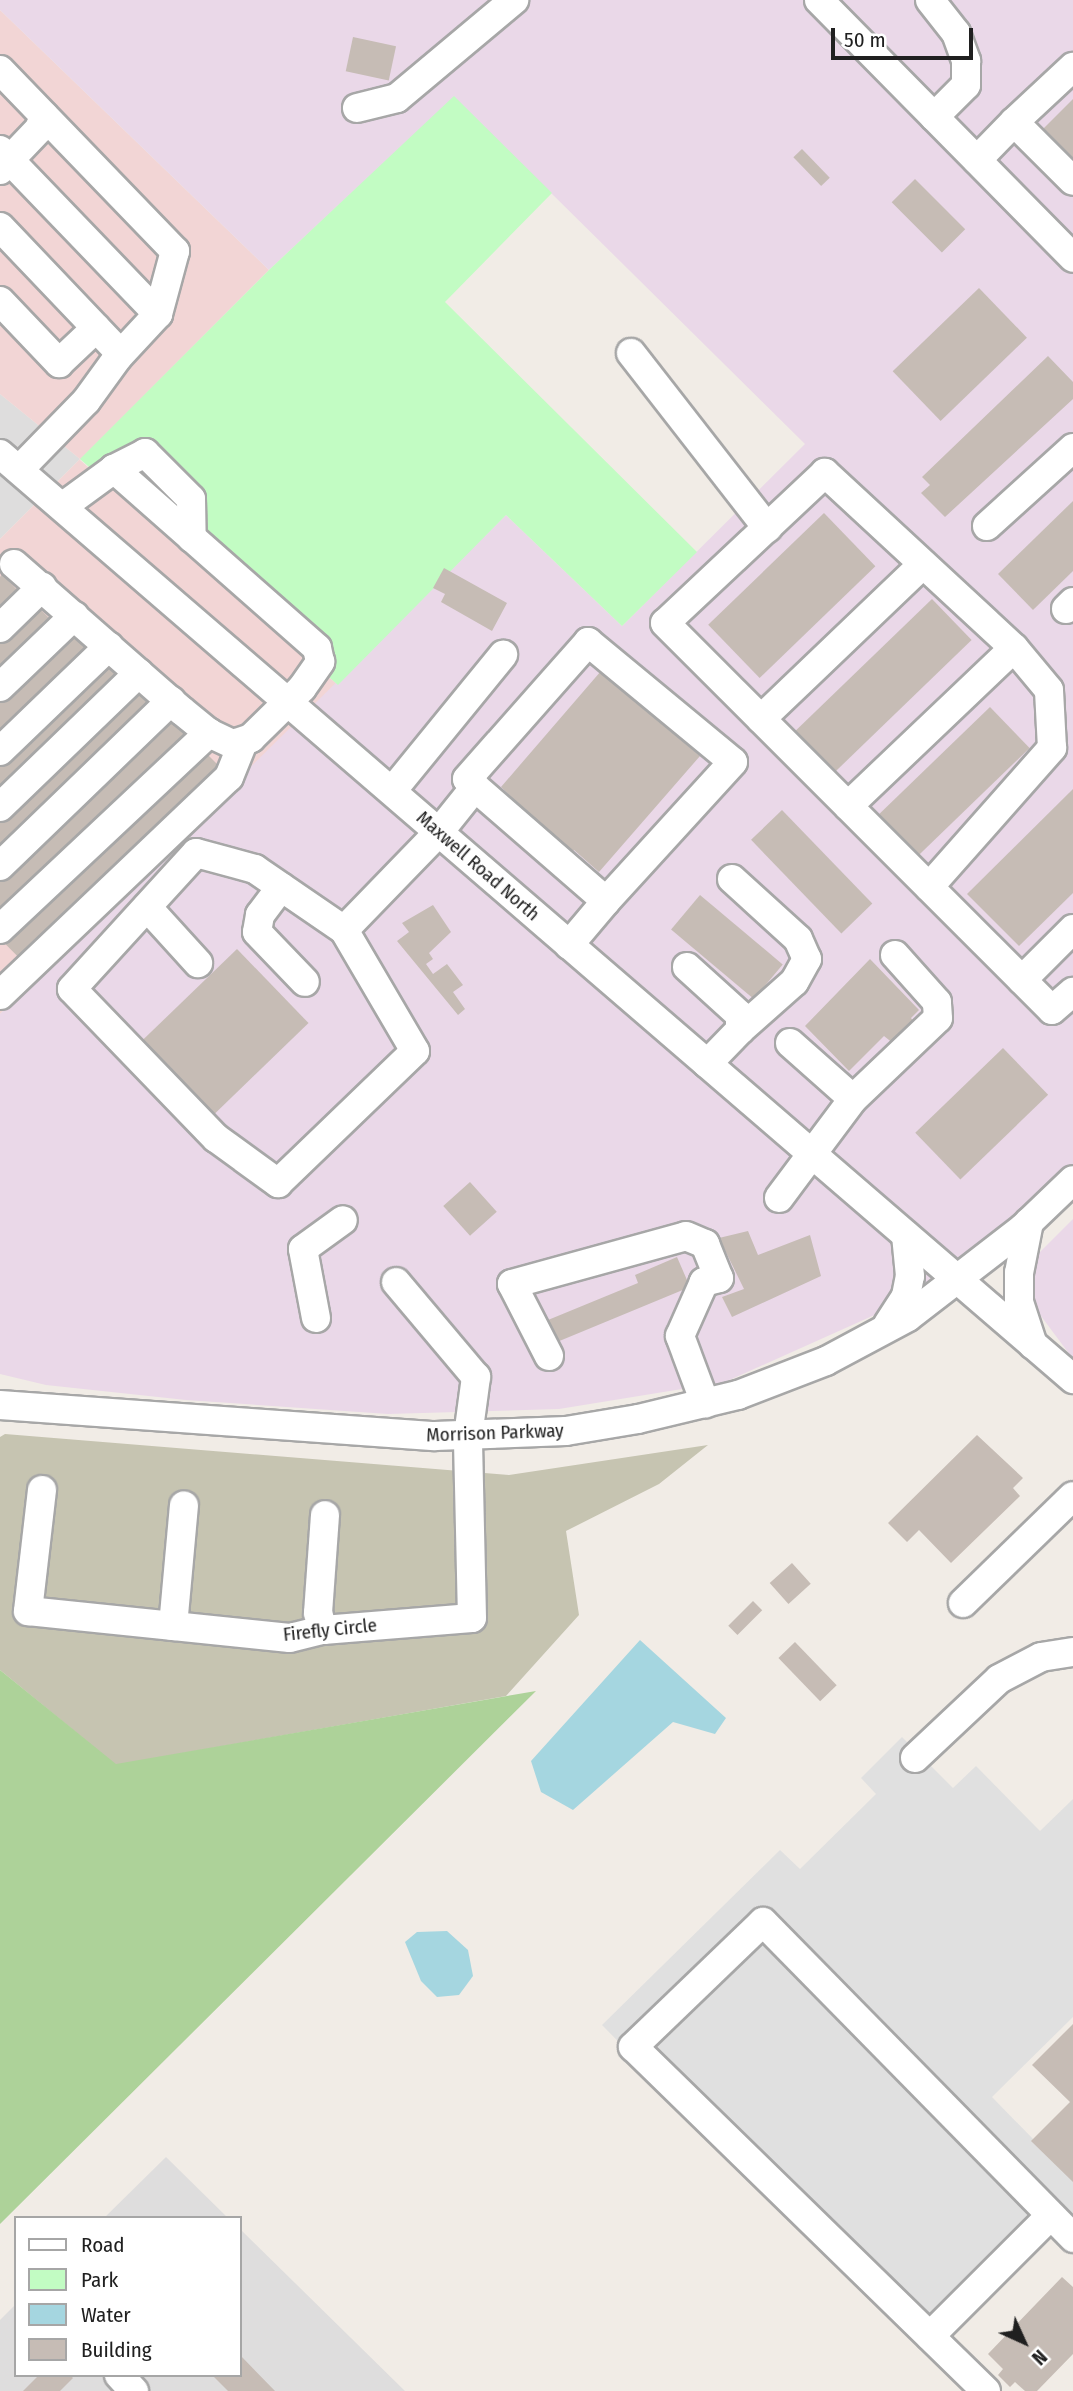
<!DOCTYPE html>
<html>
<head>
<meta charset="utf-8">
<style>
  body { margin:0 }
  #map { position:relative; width:1073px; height:2391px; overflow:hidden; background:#f1ece6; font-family:"Fira Sans Condensed",sans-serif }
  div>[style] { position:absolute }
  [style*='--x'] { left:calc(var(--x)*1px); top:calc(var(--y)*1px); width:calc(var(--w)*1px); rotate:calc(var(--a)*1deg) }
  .residential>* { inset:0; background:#dedddd }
  .commercial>* { inset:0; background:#f2d5d5 }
  .industrial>* { inset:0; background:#ead8e8 }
  .construction>* { inset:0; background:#c6c4b1 }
  .forest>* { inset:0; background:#add299 }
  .park>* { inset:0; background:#c2fcc3 }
  .parking>* { inset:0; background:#e0e0e0 }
  .water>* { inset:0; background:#a5d6e0 }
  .building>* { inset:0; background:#c6bcb5; transform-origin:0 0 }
  .roads { filter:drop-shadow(2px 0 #a7a7a7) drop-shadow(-2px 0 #a7a7a7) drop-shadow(0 2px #a7a7a7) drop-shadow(0 -2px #a7a7a7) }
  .minor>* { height:28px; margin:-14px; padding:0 14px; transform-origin:14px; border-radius:14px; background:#fff }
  span { translate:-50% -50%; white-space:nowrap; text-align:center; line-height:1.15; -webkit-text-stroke:6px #fff; paint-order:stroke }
  .street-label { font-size:19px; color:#202020 }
  .legend { position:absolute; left:14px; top:2216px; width:228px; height:161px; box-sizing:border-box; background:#fff; border:2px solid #a6a6a6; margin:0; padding:9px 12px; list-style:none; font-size:21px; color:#202020 }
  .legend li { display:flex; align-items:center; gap:14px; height:35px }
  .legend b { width:35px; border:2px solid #a6a6a6 }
  .north { position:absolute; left:989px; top:2307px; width:70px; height:70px; -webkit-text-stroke:5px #fff; paint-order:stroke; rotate:135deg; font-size:19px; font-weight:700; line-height:28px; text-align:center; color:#202020 }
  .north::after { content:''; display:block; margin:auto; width:24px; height:32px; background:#202020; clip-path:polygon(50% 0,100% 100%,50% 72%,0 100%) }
  .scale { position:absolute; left:831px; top:28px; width:142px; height:32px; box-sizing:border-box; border:4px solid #202020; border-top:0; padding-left:9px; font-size:21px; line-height:24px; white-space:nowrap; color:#202020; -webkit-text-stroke:5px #fff; paint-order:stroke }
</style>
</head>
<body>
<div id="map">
  <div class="residential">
    <div style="clip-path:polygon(0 394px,80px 459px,0 539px)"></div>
    <div style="clip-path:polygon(166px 2157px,228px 2218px,104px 2218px)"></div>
    <div style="clip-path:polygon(240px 2229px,405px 2391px,0 2391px,0 2320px,16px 2304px,16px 2375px,240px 2375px)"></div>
  </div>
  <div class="commercial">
    <div style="clip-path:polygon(0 10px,269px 270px,80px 460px,338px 685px,0 1014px,0 539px,80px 459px,0 394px)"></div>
  </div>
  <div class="industrial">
    <div style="clip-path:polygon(0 0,1073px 0,1073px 1182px,957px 1278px,725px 1382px,559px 1409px,388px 1414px,186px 1400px,46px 1385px,0 1374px,0 1014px,506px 515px,622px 626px,805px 444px,454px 97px,269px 270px,0 10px)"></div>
    <div style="clip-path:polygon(1073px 1219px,1073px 1359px,1038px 1312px,1028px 1276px,1032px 1260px)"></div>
  </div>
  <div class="construction">
    <div style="clip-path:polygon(5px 1434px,509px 1475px,708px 1445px,659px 1484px,566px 1531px,579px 1615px,506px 1696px,116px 1765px,0 1670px,0 1437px)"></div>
  </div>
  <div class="forest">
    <div style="clip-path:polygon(0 1670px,116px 1764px,536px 1691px,0 2224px)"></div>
  </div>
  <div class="park">
    <div style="clip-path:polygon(454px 96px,552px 193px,445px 302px,697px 552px,622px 626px,506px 515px,338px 685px,80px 459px,269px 270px)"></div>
  </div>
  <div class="parking">
    <div style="clip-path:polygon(902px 1737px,953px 1788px,976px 1766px,1040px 1831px,1073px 1799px,1073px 2017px,992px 2097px,1073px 2180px,1073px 2242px,1060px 2229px,929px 2357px,602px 2025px,780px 1850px,800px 1869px,876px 1794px,861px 1778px)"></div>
  </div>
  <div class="water">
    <div style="clip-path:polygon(640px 1640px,726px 1718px,715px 1734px,673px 1722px,573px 1810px,541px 1792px,531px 1761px)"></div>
    <div style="clip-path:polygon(447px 1931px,468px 1950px,473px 1976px,459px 1995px,437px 1997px,421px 1981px,405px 1942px,417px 1932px)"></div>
  </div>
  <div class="building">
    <div style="left:353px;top:37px;width:44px;height:35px;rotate:12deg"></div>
    <div style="clip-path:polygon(1073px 99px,1073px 160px,1043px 129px)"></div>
    <div style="left:802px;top:149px;width:40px;height:12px;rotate:46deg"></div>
    <div style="left:915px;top:179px;width:71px;height:33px;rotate:45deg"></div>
    <div style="left:979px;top:288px;width:69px;height:120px;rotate:46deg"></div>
    <div style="clip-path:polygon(1048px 356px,1073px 382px,1073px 399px,945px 517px,921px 493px,930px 485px,922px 477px)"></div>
    <div style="clip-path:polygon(1073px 501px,1073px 571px,1033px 610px,998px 574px)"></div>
    <div style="left:824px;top:513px;width:74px;height:161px;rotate:46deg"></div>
    <div style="clip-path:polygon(444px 568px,507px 603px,492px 631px,441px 602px,445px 594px,433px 588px)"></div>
    <div style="clip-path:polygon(2px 574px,20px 593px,0 612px,0 577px)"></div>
    <div style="left:932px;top:599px;width:57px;height:199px;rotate:46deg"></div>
    <div style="clip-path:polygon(35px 604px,54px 623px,0 674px,0 637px)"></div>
    <div style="clip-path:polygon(69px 631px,88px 650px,0 735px,0 698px)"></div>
    <div style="clip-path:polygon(102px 660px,121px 680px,0 796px,0 759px)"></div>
    <div style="clip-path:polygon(601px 671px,700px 756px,599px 872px,574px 850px,571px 854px,501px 787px)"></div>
    <div style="clip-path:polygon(135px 689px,154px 710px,0 859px,0 819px)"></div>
    <div style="left:990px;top:707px;width:57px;height:155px;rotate:46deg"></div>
    <div style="clip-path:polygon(169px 714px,189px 736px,0 915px,0 878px)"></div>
    <div style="left:200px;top:747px;width:27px;height:277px;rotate:45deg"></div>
    <div style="clip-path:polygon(1073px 789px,1073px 893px,1019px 946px,967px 894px)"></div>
    <div style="left:782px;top:810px;width:130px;height:43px;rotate:46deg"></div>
    <div style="left:700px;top:895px;width:108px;height:45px;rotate:40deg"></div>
    <div style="clip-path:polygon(433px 905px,451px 932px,429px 953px,433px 959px,426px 964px,433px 974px,447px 964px,463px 985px,453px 992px,465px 1009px,458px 1015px,397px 941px,409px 932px,402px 923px)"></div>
    <div style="left:237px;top:949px;width:103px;height:143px;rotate:46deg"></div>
    <div style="clip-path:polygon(870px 959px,919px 1010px,911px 1018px,916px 1025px,894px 1044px,884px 1036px,849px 1071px,805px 1026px)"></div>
    <div style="left:1003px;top:1048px;width:65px;height:122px;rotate:46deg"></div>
    <div style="left:470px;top:1182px;width:40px;height:36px;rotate:48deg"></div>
    <div style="clip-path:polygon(748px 1231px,758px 1255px,810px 1235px,821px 1276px,732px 1317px,722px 1297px,744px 1289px,719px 1238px)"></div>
    <div style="clip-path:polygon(677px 1257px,690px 1287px,557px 1342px,548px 1320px,638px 1283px,635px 1275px)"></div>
    <div style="clip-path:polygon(977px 1435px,1023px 1478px,1013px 1488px,1020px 1496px,951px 1563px,919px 1530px,907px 1542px,888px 1523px)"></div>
    <div style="left:792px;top:1563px;width:28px;height:30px;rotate:48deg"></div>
    <div style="left:753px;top:1601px;width:13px;height:35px;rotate:45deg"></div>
    <div style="left:795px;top:1642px;width:60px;height:23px;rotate:46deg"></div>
    <div style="clip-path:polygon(1073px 2024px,1073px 2182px,1031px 2141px,1070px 2102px,1032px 2065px)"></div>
    <div style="clip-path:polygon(1062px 2277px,1073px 2287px,1073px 2354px,1037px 2391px,1025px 2391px,1015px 2382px,1010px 2387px,998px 2375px,1003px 2369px,988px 2354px)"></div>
    <div style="clip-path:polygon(240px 2355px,275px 2391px,228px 2391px,212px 2375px,240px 2375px)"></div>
    <div style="clip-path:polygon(39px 2375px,70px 2375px,73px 2378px,60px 2391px,23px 2391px)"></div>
  </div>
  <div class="roads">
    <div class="minor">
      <div style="--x:819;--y:0;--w:362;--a:45.4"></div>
      <div style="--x:930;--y:0;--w:42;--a:51.8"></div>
      <div style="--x:956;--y:33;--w:30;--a:70"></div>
      <div style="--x:966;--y:61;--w:24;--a:90"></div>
      <div style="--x:966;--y:85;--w:45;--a:135"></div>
      <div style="--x:0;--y:70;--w:252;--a:46"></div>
      <div style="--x:175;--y:251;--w:65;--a:105.1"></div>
      <div style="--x:158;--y:314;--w:59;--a:132.9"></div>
      <div style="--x:357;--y:108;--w:41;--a:-14"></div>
      <div style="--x:397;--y:98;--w:153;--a:-39.9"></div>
      <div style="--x:1014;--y:122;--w:81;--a:-43"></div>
      <div style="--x:0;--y:150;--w:228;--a:46.1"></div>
      <div style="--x:977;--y:160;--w:53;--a:-45.8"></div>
      <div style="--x:1014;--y:122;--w:83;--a:45"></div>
      <div style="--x:0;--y:170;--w:57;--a:-46.4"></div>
      <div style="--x:39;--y:129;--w:14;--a:-69"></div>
      <div style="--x:0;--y:227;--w:168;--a:46.4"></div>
      <div style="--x:116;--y:349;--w:8;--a:76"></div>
      <div style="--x:118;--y:357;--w:54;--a:126"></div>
      <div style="--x:86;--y:401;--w:96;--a:134.2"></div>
      <div style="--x:0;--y:301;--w:86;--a:46.4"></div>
      <div style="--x:59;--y:363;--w:51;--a:-43.4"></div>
      <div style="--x:631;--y:353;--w:222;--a:52.1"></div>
      <div style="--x:0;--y:454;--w:1417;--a:40.76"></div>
      <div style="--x:114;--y:469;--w:35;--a:-27"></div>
      <div style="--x:145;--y:453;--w:65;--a:45"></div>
      <div style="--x:191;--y:499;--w:39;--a:89"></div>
      <div style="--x:987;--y:526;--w:116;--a:-42.2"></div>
      <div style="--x:14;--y:564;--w:223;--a:41.2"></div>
      <div style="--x:182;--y:711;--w:35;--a:39"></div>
      <div style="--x:209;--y:733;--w:26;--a:25"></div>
      <div style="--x:233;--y:744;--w:19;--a:-18"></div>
      <div style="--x:251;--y:738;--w:71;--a:-44.4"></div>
      <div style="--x:302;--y:688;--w:32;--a:-55"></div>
      <div style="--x:320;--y:662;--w:14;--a:-102"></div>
      <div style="--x:317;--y:648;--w:271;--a:-138.6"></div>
      <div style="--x:114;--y:469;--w:64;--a:143.8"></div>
      <div style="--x:1066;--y:609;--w:10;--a:-45"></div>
      <div style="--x:0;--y:628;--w:59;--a:-44.3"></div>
      <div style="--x:0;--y:687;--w:103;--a:-43.8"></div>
      <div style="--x:761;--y:719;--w:224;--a:-43.7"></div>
      <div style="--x:0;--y:751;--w:151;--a:-43.9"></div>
      <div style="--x:392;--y:791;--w:176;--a:-50.8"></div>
      <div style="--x:848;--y:806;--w:229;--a:-43.6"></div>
      <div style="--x:0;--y:807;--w:193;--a:-44"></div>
      <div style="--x:0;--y:866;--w:238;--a:-44"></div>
      <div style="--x:732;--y:879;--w:89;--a:42.3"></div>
      <div style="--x:798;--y:939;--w:22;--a:66"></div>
      <div style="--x:807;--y:959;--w:26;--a:119"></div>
      <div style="--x:794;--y:982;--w:72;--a:138.4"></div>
      <div style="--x:281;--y:887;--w:35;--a:127"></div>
      <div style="--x:260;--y:915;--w:17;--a:100"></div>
      <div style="--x:257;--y:932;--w:69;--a:46.2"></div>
      <div style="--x:929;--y:887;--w:186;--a:-48.5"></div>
      <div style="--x:1052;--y:748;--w:58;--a:-93"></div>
      <div style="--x:1049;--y:690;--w:55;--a:-129.8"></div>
      <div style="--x:1014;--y:648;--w:258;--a:-137.2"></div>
      <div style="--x:825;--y:473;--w:219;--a:136.8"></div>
      <div style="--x:665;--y:623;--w:547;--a:45"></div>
      <div style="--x:1052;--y:1010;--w:28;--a:-41"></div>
      <div style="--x:147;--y:907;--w:76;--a:47.7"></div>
      <div style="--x:0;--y:929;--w:287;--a:-43.2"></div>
      <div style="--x:344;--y:930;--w:108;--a:-145.6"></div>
      <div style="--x:255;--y:869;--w:61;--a:-164.8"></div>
      <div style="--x:196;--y:853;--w:184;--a:132.4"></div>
      <div style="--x:72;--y:989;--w:207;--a:46"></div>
      <div style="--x:216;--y:1138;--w:77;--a:36"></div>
      <div style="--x:278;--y:1183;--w:190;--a:-43.9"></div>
      <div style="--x:415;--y:1051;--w:140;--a:-120.4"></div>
      <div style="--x:344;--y:930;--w:136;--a:-45.9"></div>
      <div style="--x:439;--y:832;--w:58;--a:-51.3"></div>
      <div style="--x:475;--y:787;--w:11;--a:-135"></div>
      <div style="--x:467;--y:779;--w:183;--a:-48.5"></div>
      <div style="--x:588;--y:642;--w:188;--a:39.6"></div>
      <div style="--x:733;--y:762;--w:188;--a:132.4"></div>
      <div style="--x:606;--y:901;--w:174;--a:-139"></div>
      <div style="--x:569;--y:945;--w:57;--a:-49.9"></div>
      <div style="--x:687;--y:967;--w:72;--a:42.2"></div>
      <div style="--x:740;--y:1015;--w:15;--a:90"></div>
      <div style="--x:740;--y:1030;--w:47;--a:134.1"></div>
      <div style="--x:1022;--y:980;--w:72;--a:-45"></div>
      <div style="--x:0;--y:995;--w:316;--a:-43.6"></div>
      <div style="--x:229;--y:777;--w:38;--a:-68"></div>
      <div style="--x:790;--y:1043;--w:84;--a:41.6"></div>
      <div style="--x:779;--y:1198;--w:124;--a:-53.2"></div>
      <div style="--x:853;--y:1099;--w:117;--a:-43.6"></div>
      <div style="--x:938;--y:1018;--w:16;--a:-94"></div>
      <div style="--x:937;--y:1002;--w:63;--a:-131.8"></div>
      <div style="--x:1029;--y:1222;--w:52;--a:101.1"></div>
      <div style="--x:1019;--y:1273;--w:29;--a:90"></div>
      <div style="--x:1019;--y:1302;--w:45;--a:72"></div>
      <div style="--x:316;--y:1318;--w:70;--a:-100.7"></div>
      <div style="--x:303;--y:1249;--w:49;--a:-35.9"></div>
      <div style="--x:888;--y:1324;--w:33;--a:-57"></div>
      <div style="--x:906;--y:1296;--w:20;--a:-79"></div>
      <div style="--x:910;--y:1276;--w:41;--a:-95.6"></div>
      <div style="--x:549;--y:1356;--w:81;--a:-117.2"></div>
      <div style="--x:512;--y:1284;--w:180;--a:-15.4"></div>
      <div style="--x:686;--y:1236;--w:21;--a:23"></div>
      <div style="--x:705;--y:1244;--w:37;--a:68"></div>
      <div style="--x:719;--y:1278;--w:16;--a:165"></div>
      <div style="--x:704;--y:1282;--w:59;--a:114"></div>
      <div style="--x:680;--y:1336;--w:72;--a:69.5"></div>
      <div style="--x:0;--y:1405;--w:436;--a:4.1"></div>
      <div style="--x:435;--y:1436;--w:131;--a:-2.2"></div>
      <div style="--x:566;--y:1431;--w:73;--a:-9.5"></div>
      <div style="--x:638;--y:1419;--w:103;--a:-13.5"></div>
      <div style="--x:738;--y:1395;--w:94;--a:-21.1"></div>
      <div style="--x:826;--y:1361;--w:93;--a:-28.2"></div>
      <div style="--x:908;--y:1317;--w:145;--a:-37.7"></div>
      <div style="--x:1023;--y:1228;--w:69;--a:-43.8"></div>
      <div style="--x:42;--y:1490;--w:122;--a:96.6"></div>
      <div style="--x:28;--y:1611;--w:263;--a:5.9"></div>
      <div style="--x:290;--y:1638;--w:34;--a:-14"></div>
      <div style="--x:323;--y:1630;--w:149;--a:-4.6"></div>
      <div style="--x:472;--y:1618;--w:182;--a:-91.3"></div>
      <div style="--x:468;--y:1436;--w:60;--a:-82.3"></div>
      <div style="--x:476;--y:1377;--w:124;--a:-130.1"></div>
      <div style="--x:963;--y:1603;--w:153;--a:-44.2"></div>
      <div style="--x:173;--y:1626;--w:121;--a:-84.8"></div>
      <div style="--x:323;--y:1630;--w:18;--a:-106"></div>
      <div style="--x:318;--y:1613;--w:98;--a:-85.9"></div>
      <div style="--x:915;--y:1758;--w:115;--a:-43.2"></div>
      <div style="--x:999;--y:1679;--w:47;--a:-27.6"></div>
      <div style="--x:1041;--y:1657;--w:32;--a:-9"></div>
      <div style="--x:930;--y:2336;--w:170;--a:-45"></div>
      <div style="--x:119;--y:2375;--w:22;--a:47"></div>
      <div style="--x:986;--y:2391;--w:493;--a:-135.7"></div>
      <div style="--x:633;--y:2047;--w:180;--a:-43.9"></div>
      <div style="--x:763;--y:1922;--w:443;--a:45.5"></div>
    </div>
  </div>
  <div class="street-label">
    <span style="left:478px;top:866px;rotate:41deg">Maxwell Road North</span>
    <span style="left:495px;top:1433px;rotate:-2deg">Morrison Parkway</span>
    <span style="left:330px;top:1630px;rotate:-6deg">Firefly Circle</span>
  </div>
  <ul class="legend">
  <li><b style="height:9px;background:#fff"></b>Road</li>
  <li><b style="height:19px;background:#c2fcc3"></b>Park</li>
  <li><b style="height:19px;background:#a5d6e0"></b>Water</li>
  <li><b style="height:19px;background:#c6bcb5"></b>Building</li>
  </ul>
  <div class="north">N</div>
  <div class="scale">50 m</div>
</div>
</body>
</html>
